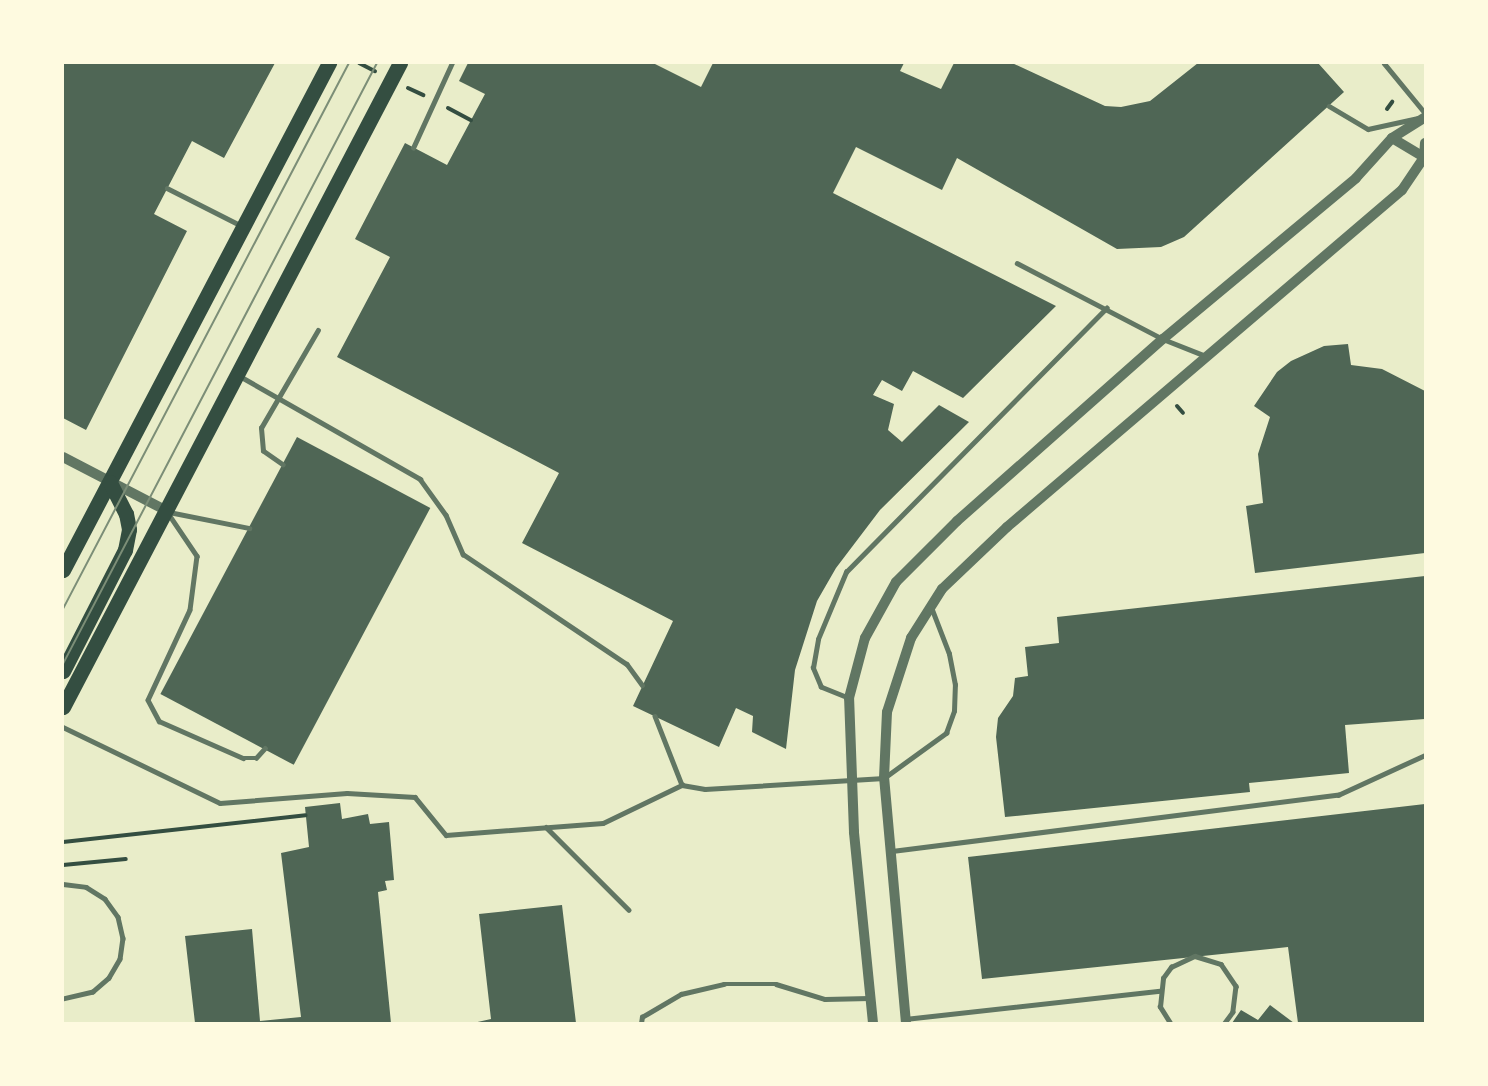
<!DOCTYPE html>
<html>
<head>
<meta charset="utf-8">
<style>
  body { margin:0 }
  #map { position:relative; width:1488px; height:1086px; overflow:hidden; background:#e9edc9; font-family:"Sofia Sans Condensed",sans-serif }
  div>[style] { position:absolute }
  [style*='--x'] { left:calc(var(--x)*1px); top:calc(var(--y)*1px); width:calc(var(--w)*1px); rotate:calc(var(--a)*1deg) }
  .building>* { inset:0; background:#4f6655; transform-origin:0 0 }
  .path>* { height:4px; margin:-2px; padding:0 2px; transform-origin:2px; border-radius:2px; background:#344e41 }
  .service>* { height:4.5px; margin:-2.25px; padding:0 2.25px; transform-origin:2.25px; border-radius:2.25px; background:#617663 }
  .tertiary>* { height:10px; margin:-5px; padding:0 5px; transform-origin:5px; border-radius:5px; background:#617663 }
  .primary>* { height:15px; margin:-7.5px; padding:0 7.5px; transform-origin:7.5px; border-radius:7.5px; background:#344e41 }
  .tram>* { height:1.5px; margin:-0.75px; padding:0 0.75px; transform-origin:0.75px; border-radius:0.75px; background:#7c8e77 }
  span { translate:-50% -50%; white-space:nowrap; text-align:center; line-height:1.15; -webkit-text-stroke:6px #fefae0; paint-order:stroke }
  .frame { position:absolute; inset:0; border:64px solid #fefae0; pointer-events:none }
</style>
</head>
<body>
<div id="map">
  <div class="building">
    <div style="clip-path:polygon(63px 63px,275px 63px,224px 158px,192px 141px,154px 214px,187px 231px,86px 430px,63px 418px)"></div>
    <div style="clip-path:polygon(468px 63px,653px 63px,701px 87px,713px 63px,904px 63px,900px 71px,941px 89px,954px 63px,1012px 63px,1105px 106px,1121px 107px,1150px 101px,1198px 63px,1318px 63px,1344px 92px,1184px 237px,1161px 247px,1117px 249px,957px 158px,942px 190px,856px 147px,833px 193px,1056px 306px,963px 398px,913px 371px,902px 391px,882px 380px,873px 395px,894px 404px,888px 430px,902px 442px,939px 405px,969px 422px,880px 510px,836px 568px,817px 601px,795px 670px,786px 749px,752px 732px,753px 716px,736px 708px,719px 747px,633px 706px,673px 621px,522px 543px,559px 473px,337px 357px,390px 257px,355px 239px,405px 143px,447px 165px,485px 94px,459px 81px)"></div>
    <div style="clip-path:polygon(1348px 344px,1351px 365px,1382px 369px,1425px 391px,1425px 553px,1255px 573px,1246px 506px,1263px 503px,1258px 454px,1270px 417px,1254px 406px,1277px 372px,1291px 361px,1324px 346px)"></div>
    <div style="left:297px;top:437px;width:151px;height:291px;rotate:28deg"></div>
    <div style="clip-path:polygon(1425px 576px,1425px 719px,1345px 725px,1349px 773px,1249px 783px,1250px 792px,1005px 817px,996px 737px,998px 718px,1013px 696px,1015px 678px,1028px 676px,1025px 647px,1059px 643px,1057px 617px)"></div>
    <div style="clip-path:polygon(340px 803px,342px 819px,368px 814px,370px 824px,389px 822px,394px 880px,385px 881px,387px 890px,378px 892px,391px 1023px,195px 1023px,185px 936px,252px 929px,260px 1021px,301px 1017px,281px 853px,309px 847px,305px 807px)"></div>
    <div style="clip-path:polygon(1425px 804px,1425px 1023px,1298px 1023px,1288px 947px,982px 979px,968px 857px)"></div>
    <div style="clip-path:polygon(562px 905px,576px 1023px,473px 1023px,491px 1019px,479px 914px)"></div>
    <div style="clip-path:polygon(1270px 1005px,1294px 1023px,1232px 1023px,1241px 1010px,1258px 1020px)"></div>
  </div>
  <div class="path">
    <div style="--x:359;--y:63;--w:18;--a:27"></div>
    <div style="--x:408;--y:88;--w:17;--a:25"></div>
    <div style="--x:448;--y:108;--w:26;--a:28"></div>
    <div style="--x:1387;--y:109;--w:9;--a:-54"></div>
    <div style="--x:1177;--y:406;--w:9;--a:49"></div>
    <div style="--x:63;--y:842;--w:244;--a:-6.3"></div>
    <div style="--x:63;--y:865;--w:63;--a:-5.4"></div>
  </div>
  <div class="service">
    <div style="--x:1384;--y:63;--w:65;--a:50.6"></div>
    <div style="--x:1329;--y:106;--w:45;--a:30.5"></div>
    <div style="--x:1368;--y:129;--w:51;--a:-12.4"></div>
    <div style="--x:413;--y:148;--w:94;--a:-65.4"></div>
    <div style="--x:167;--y:188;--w:82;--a:26.9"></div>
    <div style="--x:1017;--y:263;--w:165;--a:27.5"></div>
    <div style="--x:1163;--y:339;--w:46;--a:21.6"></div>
    <div style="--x:238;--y:375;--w:210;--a:29.7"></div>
    <div style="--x:420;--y:479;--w:44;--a:54.2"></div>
    <div style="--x:446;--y:515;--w:43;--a:66.4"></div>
    <div style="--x:463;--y:554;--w:197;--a:33.9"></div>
    <div style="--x:627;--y:664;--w:26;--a:54"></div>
    <div style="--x:283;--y:465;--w:24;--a:-145"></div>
    <div style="--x:263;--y:451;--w:23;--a:-95"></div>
    <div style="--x:261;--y:428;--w:113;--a:-59.8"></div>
    <div style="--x:169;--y:512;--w:82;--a:11.3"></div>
    <div style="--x:168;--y:513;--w:52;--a:56"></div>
    <div style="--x:197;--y:556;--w:54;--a:97.4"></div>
    <div style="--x:190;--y:610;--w:99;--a:115"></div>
    <div style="--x:148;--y:700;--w:24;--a:62"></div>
    <div style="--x:159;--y:721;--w:92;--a:23.8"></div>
    <div style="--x:243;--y:758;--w:13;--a:0"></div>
    <div style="--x:256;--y:758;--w:13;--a:-48"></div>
    <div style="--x:848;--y:698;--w:29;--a:-158"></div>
    <div style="--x:821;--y:687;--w:21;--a:-113"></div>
    <div style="--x:813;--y:668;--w:29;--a:-80"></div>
    <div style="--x:818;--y:639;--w:73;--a:-67.3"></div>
    <div style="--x:846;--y:572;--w:371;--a:-45.4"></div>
    <div style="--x:655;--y:716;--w:74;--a:68.6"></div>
    <div style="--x:63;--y:727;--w:174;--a:25.8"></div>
    <div style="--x:220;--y:803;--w:127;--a:-4.5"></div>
    <div style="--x:347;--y:793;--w:68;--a:3.4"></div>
    <div style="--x:415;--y:797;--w:49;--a:50.8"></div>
    <div style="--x:446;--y:835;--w:157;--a:-4.4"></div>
    <div style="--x:603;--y:823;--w:88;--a:-25.7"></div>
    <div style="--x:682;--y:785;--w:23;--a:10"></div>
    <div style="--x:705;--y:789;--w:179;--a:-3.5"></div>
    <div style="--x:884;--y:778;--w:77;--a:-36"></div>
    <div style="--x:946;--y:733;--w:23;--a:-70"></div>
    <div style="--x:954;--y:711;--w:26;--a:-88"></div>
    <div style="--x:955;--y:685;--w:32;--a:-101"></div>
    <div style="--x:949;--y:654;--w:47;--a:-111.1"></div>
    <div style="--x:546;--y:827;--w:117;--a:45"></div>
    <div style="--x:892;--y:851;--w:450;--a:-7.2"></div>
    <div style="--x:1338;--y:795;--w:96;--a:-24.7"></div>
    <div style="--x:63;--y:884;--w:23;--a:7"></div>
    <div style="--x:86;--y:887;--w:22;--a:32"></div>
    <div style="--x:105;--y:899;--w:22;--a:54"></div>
    <div style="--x:118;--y:917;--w:22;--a:77"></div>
    <div style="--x:123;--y:938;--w:21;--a:98"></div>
    <div style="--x:120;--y:959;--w:22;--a:120"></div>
    <div style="--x:109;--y:978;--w:21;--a:139"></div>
    <div style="--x:93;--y:992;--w:31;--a:167"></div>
    <div style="--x:905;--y:1019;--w:256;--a:-6.3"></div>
    <div style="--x:641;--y:1023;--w:6;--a:-81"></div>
    <div style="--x:642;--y:1017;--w:45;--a:-30.5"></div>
    <div style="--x:681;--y:994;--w:44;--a:-13.1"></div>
    <div style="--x:724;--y:984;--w:52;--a:0"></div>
    <div style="--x:776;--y:984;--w:51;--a:17"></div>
    <div style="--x:825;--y:999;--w:44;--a:-1.3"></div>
    <div style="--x:1170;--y:1023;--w:19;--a:-122"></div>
    <div style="--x:1160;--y:1007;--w:29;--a:-84"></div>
    <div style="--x:1163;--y:978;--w:14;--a:-54"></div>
    <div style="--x:1171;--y:967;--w:26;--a:-25"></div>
    <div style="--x:1195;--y:956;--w:27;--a:17"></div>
    <div style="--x:1221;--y:964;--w:27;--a:56"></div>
    <div style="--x:1236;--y:986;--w:26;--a:97"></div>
    <div style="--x:1233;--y:1012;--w:14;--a:126"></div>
  </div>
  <div class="tertiary">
    <div style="--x:1392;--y:138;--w:39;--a:31"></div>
    <div style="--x:63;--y:457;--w:117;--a:27.4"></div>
    <div style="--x:873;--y:1023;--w:192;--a:-95.7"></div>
    <div style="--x:854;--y:832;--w:134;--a:-92.1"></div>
    <div style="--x:849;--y:698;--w:62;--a:-75.1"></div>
    <div style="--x:865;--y:638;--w:64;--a:-61"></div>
    <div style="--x:896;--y:582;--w:86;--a:-45"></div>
    <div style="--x:957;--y:521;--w:275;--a:-41.5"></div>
    <div style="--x:1163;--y:339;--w:251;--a:-39.8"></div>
    <div style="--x:1356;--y:178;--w:54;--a:-48"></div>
    <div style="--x:1392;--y:138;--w:39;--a:-32"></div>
    <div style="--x:906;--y:1023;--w:246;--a:-95.1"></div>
    <div style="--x:884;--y:778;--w:66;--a:-87.4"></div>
    <div style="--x:887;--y:712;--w:78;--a:-72"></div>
    <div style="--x:911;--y:638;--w:58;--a:-57.7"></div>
    <div style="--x:942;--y:589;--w:90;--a:-43.6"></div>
    <div style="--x:1007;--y:527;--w:519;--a:-40.47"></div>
    <div style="--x:1402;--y:190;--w:40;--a:-56"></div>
    <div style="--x:1424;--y:157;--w:14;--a:-86"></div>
  </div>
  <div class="primary">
    <div style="--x:63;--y:570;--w:573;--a:-62.32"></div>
    <div style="--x:63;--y:671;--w:136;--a:-62.9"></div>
    <div style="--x:125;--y:550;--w:21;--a:-79"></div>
    <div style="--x:129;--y:529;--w:15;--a:-101"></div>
    <div style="--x:126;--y:514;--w:36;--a:-117"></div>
    <div style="--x:63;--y:707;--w:727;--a:-62.38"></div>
  </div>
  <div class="tram">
    <div style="--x:63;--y:609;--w:616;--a:-62.35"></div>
    <div style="--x:63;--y:664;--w:678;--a:-62.41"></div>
  </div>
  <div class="frame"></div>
</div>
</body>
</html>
